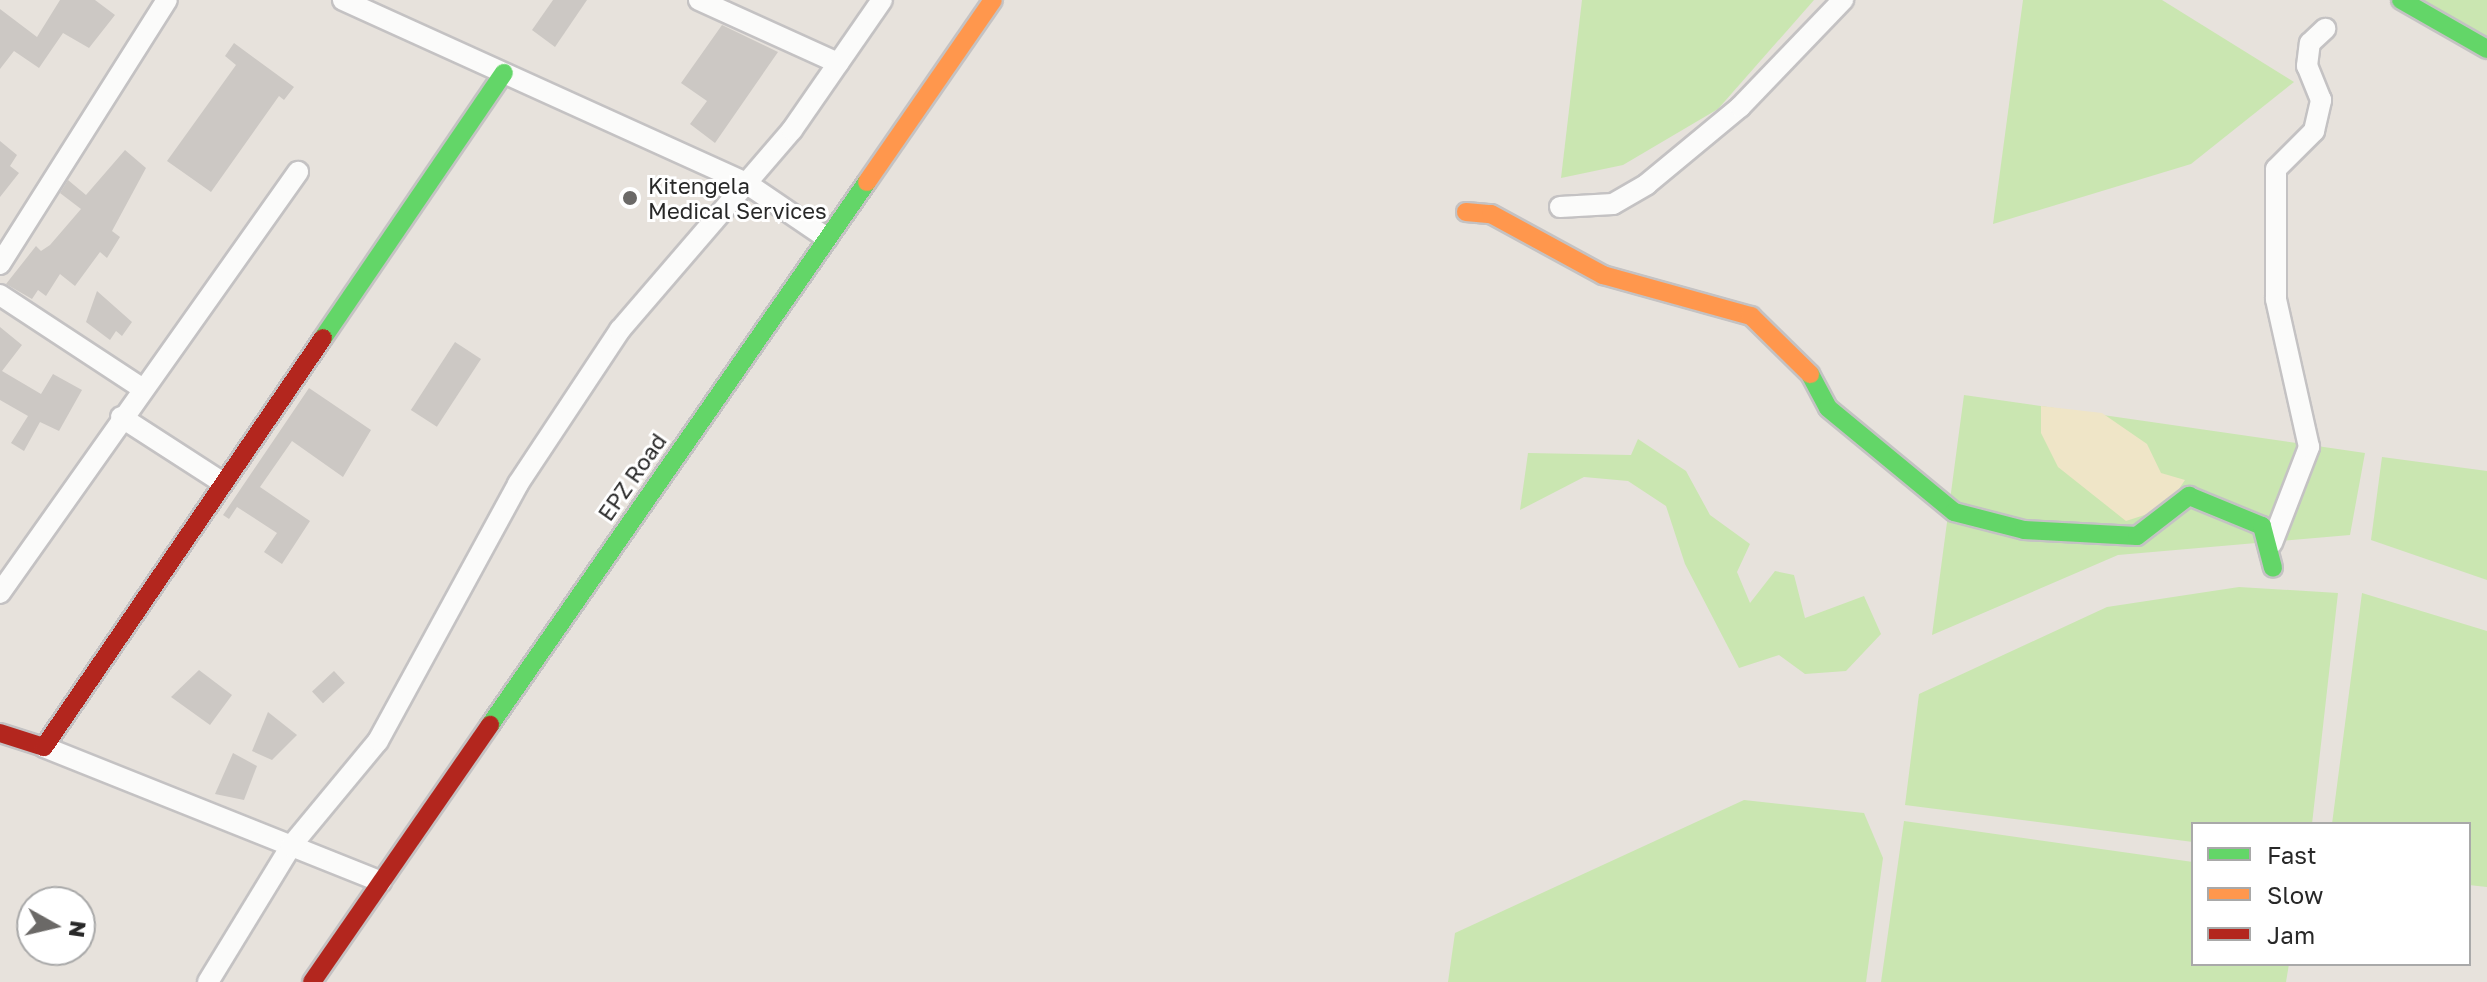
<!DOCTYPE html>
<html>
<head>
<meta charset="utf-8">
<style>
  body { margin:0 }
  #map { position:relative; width:2487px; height:982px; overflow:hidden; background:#e7e2dc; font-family:"Golos Text",sans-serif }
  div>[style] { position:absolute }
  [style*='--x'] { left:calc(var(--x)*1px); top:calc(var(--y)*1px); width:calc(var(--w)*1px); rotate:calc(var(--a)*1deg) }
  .green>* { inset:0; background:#cae6b1 }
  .sand>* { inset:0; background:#efe5c7 }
  .building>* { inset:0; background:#ccc8c4; transform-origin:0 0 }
  .roads { filter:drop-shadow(2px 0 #c4c2c3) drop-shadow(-2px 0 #c4c2c3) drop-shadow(0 2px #c4c2c3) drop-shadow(0 -2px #c4c2c3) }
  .street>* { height:20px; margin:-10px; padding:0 10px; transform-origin:10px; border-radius:10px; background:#fbfbfa }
  .fast>* { height:18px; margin:-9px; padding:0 9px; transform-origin:9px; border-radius:9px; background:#63d668 }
  .slow>* { height:18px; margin:-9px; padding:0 9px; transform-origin:9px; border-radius:9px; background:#ff974d }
  .jam>* { height:18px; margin:-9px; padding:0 9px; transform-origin:9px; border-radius:9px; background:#b3261e }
  .dots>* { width:22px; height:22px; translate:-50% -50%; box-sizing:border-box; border:4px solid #fff; border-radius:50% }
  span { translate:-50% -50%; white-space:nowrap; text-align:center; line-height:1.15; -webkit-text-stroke:6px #fff; paint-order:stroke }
  .poi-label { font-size:22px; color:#282828 }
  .left { translate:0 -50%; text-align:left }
  .street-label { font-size:22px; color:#282828 }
  .legend { position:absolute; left:2191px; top:822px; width:280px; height:144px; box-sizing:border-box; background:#fff; border:2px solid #a9a9a9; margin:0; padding:10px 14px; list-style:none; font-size:24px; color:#282828 }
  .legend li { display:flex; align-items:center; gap:16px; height:40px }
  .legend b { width:40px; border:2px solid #a9a9a9 }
  .north { position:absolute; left:16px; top:886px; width:80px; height:80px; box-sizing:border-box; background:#fff; border:2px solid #a9a9a9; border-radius:50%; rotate:98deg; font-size:22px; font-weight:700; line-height:32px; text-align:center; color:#282828 }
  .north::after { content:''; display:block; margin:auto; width:28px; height:36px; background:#6b6967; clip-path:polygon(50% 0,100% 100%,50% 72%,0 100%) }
</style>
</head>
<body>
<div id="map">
  <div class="green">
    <div style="clip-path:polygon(1582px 0,1814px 0,1718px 109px,1623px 165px,1561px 178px)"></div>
    <div style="clip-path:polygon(2023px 0,2162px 0,2294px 82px,2191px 164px,1993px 224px)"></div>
    <div style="clip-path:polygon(2405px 0,2487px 0,2487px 46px)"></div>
    <div style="clip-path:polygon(1964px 395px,2365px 453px,2350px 535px,2118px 555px,1932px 635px)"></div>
    <div style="clip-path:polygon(1638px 439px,1686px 471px,1710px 515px,1750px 544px,1737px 572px,1750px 603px,1775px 571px,1794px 575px,1805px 618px,1864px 596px,1881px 634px,1846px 671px,1805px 674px,1779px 655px,1739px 668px,1685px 564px,1666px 506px,1628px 481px,1584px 477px,1520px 510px,1528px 453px,1631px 455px)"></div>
    <div style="clip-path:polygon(2382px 457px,2487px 471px,2487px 580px,2371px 540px)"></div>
    <div style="clip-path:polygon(2239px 587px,2338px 593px,2312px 824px,2193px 824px,2193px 842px,1905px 805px,1919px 694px,2107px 607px)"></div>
    <div style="clip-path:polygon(2362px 593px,2487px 631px,2487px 887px,2469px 885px,2469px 824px,2332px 824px)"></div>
    <div style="clip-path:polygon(1744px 800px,1864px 813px,1883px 858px,1866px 982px,1448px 982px,1455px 933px)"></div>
    <div style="clip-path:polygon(1904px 821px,2193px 862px,2193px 964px,2289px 964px,2286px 982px,1881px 982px)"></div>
  </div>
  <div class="sand">
    <div style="clip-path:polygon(2041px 406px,2102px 413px,2147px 444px,2161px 473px,2185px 480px,2166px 508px,2126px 521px,2058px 467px,2041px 433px)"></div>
  </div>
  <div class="building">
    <div style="clip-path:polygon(60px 0,95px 0,115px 15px,89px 48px,63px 33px,39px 68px,14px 51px,0 69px,0 9px,37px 37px)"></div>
    <div style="clip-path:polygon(553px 0,587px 0,555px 47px,532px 30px)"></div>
    <div style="clip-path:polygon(722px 25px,778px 52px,715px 143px,690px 124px,707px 101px,681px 83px)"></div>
    <div style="clip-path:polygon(234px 43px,294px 87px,284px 100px,279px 96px,211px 192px,167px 161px,236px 65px,225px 56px)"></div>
    <div style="clip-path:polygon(0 141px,17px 155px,10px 166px,19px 173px,0 197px)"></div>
    <div style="clip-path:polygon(125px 150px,146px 168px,112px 231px,120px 237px,107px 258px,100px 252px,75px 286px,60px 274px,46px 296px,38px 290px,32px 299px,6px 284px,36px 246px,41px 251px,50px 245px,81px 209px,60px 193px,68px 180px,86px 195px)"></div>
    <div style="clip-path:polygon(97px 291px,132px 322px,122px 336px,116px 331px,110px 340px,86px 322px)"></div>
    <div style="clip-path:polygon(0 327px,22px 345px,2px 371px,41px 394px,53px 374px,82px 390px,59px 431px,40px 422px,24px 451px,11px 443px,28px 416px,0 400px)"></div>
    <div style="left:455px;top:342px;width:31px;height:81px;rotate:33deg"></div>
    <div style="clip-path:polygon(309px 388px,371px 430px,343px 477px,292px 441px,260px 487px,310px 521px,282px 564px,264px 552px,277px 533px,237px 507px,229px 519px,223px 515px)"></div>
    <div style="clip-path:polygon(199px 670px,232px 695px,210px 725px,171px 697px)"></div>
    <div style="left:334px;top:671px;width:16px;height:30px;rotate:47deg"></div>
    <div style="clip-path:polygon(268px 712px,297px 735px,272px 760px,252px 751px)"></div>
    <div style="clip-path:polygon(233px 753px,257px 766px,244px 800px,215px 794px)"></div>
  </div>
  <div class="roads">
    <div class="street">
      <div style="--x:343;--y:0;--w:443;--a:24.4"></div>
      <div style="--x:746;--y:183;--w:98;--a:34.2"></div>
      <div style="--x:699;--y:0;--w:153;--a:24.4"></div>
      <div style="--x:1560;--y:207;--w:53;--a:-3.2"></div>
      <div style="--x:1613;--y:204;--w:39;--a:-30"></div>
      <div style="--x:1647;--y:184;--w:121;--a:-39.6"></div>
      <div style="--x:1740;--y:107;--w:149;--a:-46.1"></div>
      <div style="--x:0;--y:264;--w:312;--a:-57.7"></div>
      <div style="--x:0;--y:295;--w:168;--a:33.3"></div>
      <div style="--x:121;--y:417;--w:121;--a:32.9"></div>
      <div style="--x:2272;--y:543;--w:103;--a:-68.9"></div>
      <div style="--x:2309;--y:447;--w:152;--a:-102.6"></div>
      <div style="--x:2276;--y:299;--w:130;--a:-90"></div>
      <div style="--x:2276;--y:169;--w:54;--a:-45"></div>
      <div style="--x:2314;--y:131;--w:32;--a:-77"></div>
      <div style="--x:2321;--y:100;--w:37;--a:-112"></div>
      <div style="--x:2307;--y:66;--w:23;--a:-83"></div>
      <div style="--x:2310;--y:43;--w:21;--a:-43"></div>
      <div style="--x:0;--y:593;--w:516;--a:-54.71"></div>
      <div style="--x:44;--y:747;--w:363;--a:21.8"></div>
      <div style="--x:208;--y:982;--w:159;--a:-58.6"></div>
      <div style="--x:291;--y:846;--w:136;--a:-50.4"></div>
      <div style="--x:378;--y:741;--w:293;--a:-61.4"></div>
      <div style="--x:518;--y:484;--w:185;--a:-56.5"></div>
      <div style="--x:620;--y:330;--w:264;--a:-49.3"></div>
      <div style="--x:792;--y:130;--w:158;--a:-55.3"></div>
    </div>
    <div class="fast">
      <div style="--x:2401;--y:0;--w:99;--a:29.7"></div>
      <div style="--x:323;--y:338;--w:321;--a:-55.7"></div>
      <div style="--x:1810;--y:374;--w:38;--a:62"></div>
      <div style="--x:1828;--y:408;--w:163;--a:39.5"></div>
      <div style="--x:1954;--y:512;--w:72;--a:14.4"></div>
      <div style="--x:2024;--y:530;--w:113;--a:3"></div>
      <div style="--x:2137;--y:536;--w:66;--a:-37.6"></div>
      <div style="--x:2189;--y:496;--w:79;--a:22.3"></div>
      <div style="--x:2262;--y:526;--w:43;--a:75.3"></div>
      <div style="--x:490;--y:725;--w:661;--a:-55.23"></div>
    </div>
    <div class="slow">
      <div style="--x:867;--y:182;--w:221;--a:-55.3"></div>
      <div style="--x:1466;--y:212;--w:25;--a:5"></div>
      <div style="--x:1491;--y:214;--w:128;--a:28.6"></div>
      <div style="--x:1603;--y:275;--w:154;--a:15.5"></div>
      <div style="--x:1751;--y:316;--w:83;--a:44.5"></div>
    </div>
    <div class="jam">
      <div style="--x:0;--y:733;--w:46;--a:17.7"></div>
      <div style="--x:44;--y:747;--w:495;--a:-55.7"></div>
      <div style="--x:312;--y:982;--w:313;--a:-55.3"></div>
    </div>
  </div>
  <div class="dots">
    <div style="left:630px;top:198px;background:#6b6967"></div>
  </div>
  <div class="poi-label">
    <span class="left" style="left:648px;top:198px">Kitengela<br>Medical Services</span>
  </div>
  <div class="street-label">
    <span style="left:632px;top:477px;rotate:-55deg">EPZ Road</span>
  </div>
  <ul class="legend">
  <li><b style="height:10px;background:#63d668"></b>Fast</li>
  <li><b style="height:10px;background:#ff974d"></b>Slow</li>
  <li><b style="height:10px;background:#b3261e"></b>Jam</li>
  </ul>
  <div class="north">N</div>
</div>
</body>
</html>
